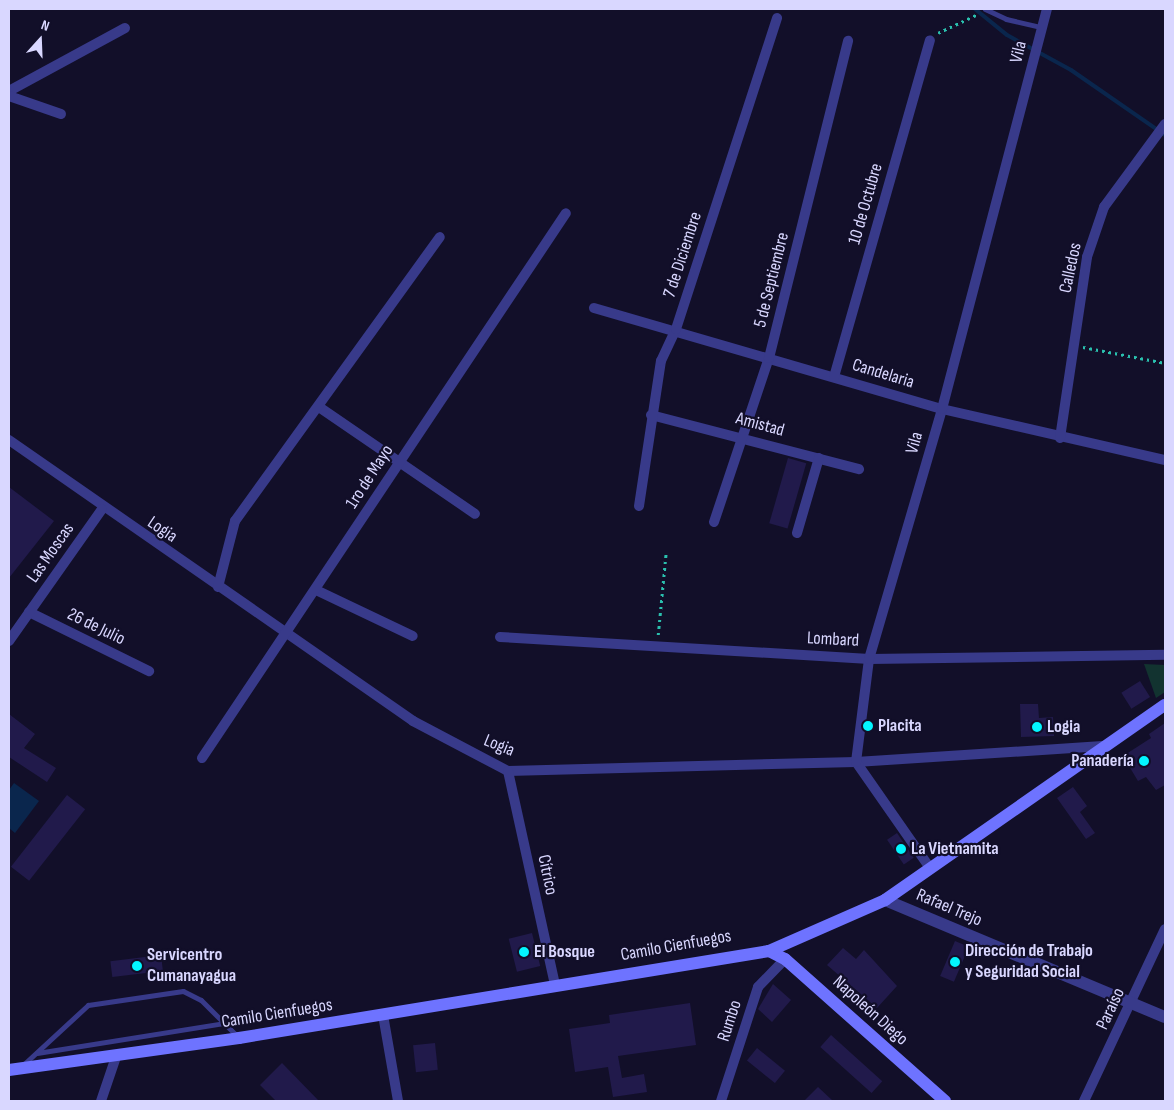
<!DOCTYPE html>
<html>
<head>
<meta charset="utf-8">
<style>
  body { margin:0 }
  #map { position:relative; width:1174px; height:1110px; overflow:hidden; background:#120f29; font-family:"Sofia Sans Condensed",sans-serif }
  div>[style] { position:absolute }
  [style*='--x'] { left:calc(var(--x)*1px); top:calc(var(--y)*1px); width:calc(var(--w)*1px); rotate:calc(var(--a)*1deg) }
  .green>* { inset:0; background:#123330 }
  .water>* { inset:0; background:#0a264d }
  .stream>* { height:4px; margin:-2px; padding:0 2px; transform-origin:2px; border-radius:2px; background:#0a264d }
  .building>* { inset:0; background:#211a4b; transform-origin:0 0 }
  .path>* { height:2.5px; margin-top:-1.25px; transform-origin:0; background:repeating-linear-gradient(90deg,#2ac0ae 0 2.5px,transparent 0 6.5px) }
  .service>* { height:5px; margin:-2.5px; padding:0 2.5px; transform-origin:2.5px; border-radius:2.5px; background:#383a8a }
  .minor>* { height:10px; margin:-5px; padding:0 5px; transform-origin:5px; border-radius:5px; background:#383a8a }
  .tertiary>* { height:12px; margin:-6px; padding:0 6px; transform-origin:6px; border-radius:6px; background:#383a8a }
  .secondary>* { height:12px; margin:-6px; padding:0 6px; transform-origin:6px; border-radius:6px; background:#6e73ff }
  .dots>* { width:14px; height:14px; translate:-50% -50%; box-sizing:border-box; border:2px solid #120f29; border-radius:50% }
  span { translate:-50% -50%; white-space:nowrap; text-align:center; line-height:1.15; -webkit-text-stroke:4.5px #120f29; paint-order:stroke }
  .street-label { font-size:18px; color:#d9d7ff }
  .poi-label { font-size:18px; color:#d9d7ff; font-weight:700 }
  .left { translate:0 -50%; text-align:left }
  .right { translate:-100% -50%; text-align:right }
  .frame { position:absolute; inset:0; border:10px solid #d9d7ff; pointer-events:none }
  .north { position:absolute; left:15px; top:15px; width:50px; height:50px; -webkit-text-stroke:4px #120f29; paint-order:stroke; rotate:20deg; font-size:14px; font-weight:700; line-height:20px; text-align:center; color:#d9d7ff }
  .north::after { content:''; display:block; margin:auto; width:18px; height:22px; background:#d9d7ff; clip-path:polygon(50% 0,100% 100%,50% 72%,0 100%) }
</style>
</head>
<body>
<div id="map">
  <div class="green">
    <div style="clip-path:polygon(1144px 664px,1165px 665px,1165px 692px,1156px 698px)"></div>
  </div>
  <div class="water">
    <div style="clip-path:polygon(14px 783px,39px 801px,15px 833px,9px 828px,9px 790px)"></div>
  </div>
  <div class="stream">
    <div style="--x:975;--y:9;--w:41;--a:39.1"></div>
    <div style="--x:1007;--y:35;--w:73;--a:28.7"></div>
    <div style="--x:1071;--y:70;--w:114;--a:34.7"></div>
  </div>
  <div class="building">
    <div style="left:788px;top:458px;width:19px;height:68px;rotate:16deg"></div>
    <div style="clip-path:polygon(9px 487px,54px 521px,9px 578px)"></div>
    <div style="left:1140px;top:681px;width:19px;height:22px;rotate:58deg"></div>
    <div style="clip-path:polygon(1020px 704px,1038px 704px,1039px 718px,1053px 717px,1054px 736px,1021px 737px)"></div>
    <div style="clip-path:polygon(9px 714px,35px 734px,24px 748px,56px 768px,47px 782px,9px 757px)"></div>
    <div style="clip-path:polygon(1165px 723px,1165px 785px,1156px 790px,1146px 777px,1138px 781px,1123px 756px,1151px 738px,1149px 734px)"></div>
    <div style="clip-path:polygon(1073px 787px,1087px 806px,1080px 812px,1095px 833px,1086px 839px,1057px 798px)"></div>
    <div style="left:67px;top:795px;width:23px;height:91px;rotate:38deg"></div>
    <div style="left:897px;top:833px;width:30px;height:12px;rotate:56deg"></div>
    <div style="left:532px;top:933px;width:34px;height:24px;rotate:76deg"></div>
    <div style="left:955px;top:941px;width:15px;height:38px;rotate:23deg"></div>
    <div style="clip-path:polygon(843px 948px,856px 959px,864px 950px,897px 986px,877px 1008px,827px 965px)"></div>
    <div style="left:161px;top:955px;width:16px;height:51px;rotate:83deg"></div>
    <div style="clip-path:polygon(773px 984px,791px 1000px,772px 1022px,758px 1009px)"></div>
    <div style="clip-path:polygon(690px 1003px,696px 1045px,618px 1056px,622px 1078px,644px 1074px,647px 1092px,613px 1097px,608px 1067px,575px 1072px,569px 1029px,610px 1023px,609px 1015px)"></div>
    <div style="left:831px;top:1035px;width:69px;height:16px;rotate:42deg"></div>
    <div style="left:435px;top:1043px;width:27px;height:22px;rotate:84deg"></div>
    <div style="left:757px;top:1048px;width:36px;height:16px;rotate:39deg"></div>
    <div style="clip-path:polygon(282px 1063px,319px 1101px,276px 1101px,260px 1085px)"></div>
    <div style="clip-path:polygon(818px 1087px,833px 1101px,804px 1101px)"></div>
  </div>
  <div class="path">
    <div style="--x:938;--y:33;--w:44;--a:-25.4"></div>
    <div style="--x:1083;--y:347;--w:84;--a:11"></div>
    <div style="--x:658;--y:635;--w:83;--a:-84.5"></div>
  </div>
  <div class="service">
    <div style="--x:985;--y:9;--w:23;--a:25"></div>
    <div style="--x:1006;--y:19;--w:36;--a:13"></div>
    <div style="--x:37;--y:1053;--w:189;--a:-9.1"></div>
    <div style="--x:24;--y:1064;--w:87;--a:-42.7"></div>
    <div style="--x:88;--y:1005;--w:96;--a:-8.4"></div>
    <div style="--x:183;--y:991;--w:20;--a:27"></div>
    <div style="--x:201;--y:1000;--w:51;--a:45"></div>
  </div>
  <div class="minor">
    <div style="--x:9;--y:91;--w:132;--a:-28.5"></div>
    <div style="--x:9;--y:96;--w:55;--a:19.1"></div>
    <div style="--x:594;--y:308;--w:362;--a:16.2"></div>
    <div style="--x:942;--y:409;--w:229;--a:12.9"></div>
    <div style="--x:834;--y:377;--w:350;--a:-74.1"></div>
    <div style="--x:319;--y:407;--w:189;--a:34.4"></div>
    <div style="--x:651;--y:415;--w:215;--a:14.6"></div>
    <div style="--x:1060;--y:438;--w:183;--a:-81.5"></div>
    <div style="--x:1087;--y:257;--w:53;--a:-71.2"></div>
    <div style="--x:1104;--y:207;--w:103;--a:-53.7"></div>
    <div style="--x:9;--y:440;--w:492;--a:34.8"></div>
    <div style="--x:413;--y:721;--w:107;--a:27.8"></div>
    <div style="--x:508;--y:771;--w:348;--a:-1.5"></div>
    <div style="--x:856;--y:762;--w:247;--a:-3.7"></div>
    <div style="--x:639;--y:506;--w:147;--a:-81.4"></div>
    <div style="--x:661;--y:361;--w:35;--a:-65"></div>
    <div style="--x:676;--y:329;--w:327;--a:-72"></div>
    <div style="--x:714;--y:522;--w:173;--a:-71.5"></div>
    <div style="--x:769;--y:358;--w:327;--a:-76"></div>
    <div style="--x:797;--y:533;--w:78;--a:-73.7"></div>
    <div style="--x:218;--y:587;--w:68;--a:-75.6"></div>
    <div style="--x:235;--y:521;--w:350;--a:-54.2"></div>
    <div style="--x:316;--y:590;--w:107;--a:25.4"></div>
    <div style="--x:29;--y:612;--w:134;--a:26.2"></div>
    <div style="--x:500;--y:637;--w:370;--a:3.4"></div>
    <div style="--x:869;--y:659;--w:296;--a:-0.8"></div>
    <div style="--x:9;--y:641;--w:161;--a:-54.8"></div>
    <div style="--x:202;--y:758;--w:655;--a:-56.26"></div>
    <div style="--x:508;--y:771;--w:219;--a:77.6"></div>
    <div style="--x:930;--y:868;--w:129;--a:-124.9"></div>
    <div style="--x:856;--y:762;--w:104;--a:-82.8"></div>
    <div style="--x:869;--y:659;--w:260;--a:-73.7"></div>
    <div style="--x:942;--y:409;--w:414;--a:-75.3"></div>
    <div style="--x:383;--y:1015;--w:87;--a:80.1"></div>
    <div style="--x:101;--y:1101;--w:46;--a:-71.2"></div>
    <div style="--x:721;--y:1101;--w:120;--a:-72"></div>
    <div style="--x:758;--y:987;--w:39;--a:-46"></div>
    <div style="--x:1084;--y:1101;--w:190;--a:-64.8"></div>
  </div>
  <div class="tertiary">
    <div style="--x:885;--y:900;--w:303;--a:22.7"></div>
  </div>
  <div class="secondary">
    <div style="--x:769;--y:951;--w:18;--a:27"></div>
    <div style="--x:785;--y:959;--w:214;--a:41.6"></div>
    <div style="--x:9;--y:1070;--w:232;--a:-7.9"></div>
    <div style="--x:239;--y:1038;--w:537;--a:-9.32"></div>
    <div style="--x:769;--y:951;--w:127;--a:-23.7"></div>
    <div style="--x:885;--y:900;--w:341;--a:-34.9"></div>
  </div>
  <div class="dots">
    <div style="left:868px;top:726px;background:#03f5ff"></div>
    <div style="left:1037px;top:727px;background:#03f5ff"></div>
    <div style="left:1144px;top:761px;background:#03f5ff"></div>
    <div style="left:901px;top:849px;background:#03f5ff"></div>
    <div style="left:524px;top:952px;background:#03f5ff"></div>
    <div style="left:955px;top:962px;background:#03f5ff"></div>
    <div style="left:137px;top:966px;background:#03f5ff"></div>
  </div>
  <div class="street-label">
    <span style="left:1019px;top:52px;rotate:-77deg">Vila</span>
    <span style="left:866px;top:204px;rotate:-74deg">10 de Octubre</span>
    <span style="left:683px;top:255px;rotate:-72deg">7 de Diciembre</span>
    <span style="left:1071px;top:268px;rotate:-78deg">Calledos</span>
    <span style="left:772px;top:280px;rotate:-76deg">5 de Septiembre</span>
    <span style="left:883px;top:374px;rotate:17deg">Candelaria</span>
    <span style="left:760px;top:425px;rotate:15deg">Amistad</span>
    <span style="left:915px;top:443px;rotate:-74deg">Vila</span>
    <span style="left:370px;top:477px;rotate:-57deg">1ro de Mayo</span>
    <span style="left:162px;top:530px;rotate:34deg">Logia</span>
    <span style="left:51px;top:553px;rotate:-55deg">Las Moscas</span>
    <span style="left:96px;top:627px;rotate:26deg">26 de Julio</span>
    <span style="left:833px;top:640px;rotate:3deg">Lombard</span>
    <span style="left:499px;top:746px;rotate:22deg">Logia</span>
    <span style="left:547px;top:875px;rotate:78deg">Cítrico</span>
    <span style="left:949px;top:908px;rotate:23deg">Rafael Trejo</span>
    <span style="left:676px;top:946px;rotate:-10deg">Camilo Cienfuegos</span>
    <span style="left:1111px;top:1009px;rotate:-65deg">Paraíso</span>
    <span style="left:870px;top:1011px;rotate:42deg">Napoleón Diego</span>
    <span style="left:277px;top:1014px;rotate:-9deg">Camilo Cienfuegos</span>
    <span style="left:730px;top:1021px;rotate:-72deg">Rumbo</span>
  </div>
  <div class="poi-label">
    <span class="left" style="left:878px;top:726px">Placita</span>
    <span class="left" style="left:1047px;top:727px">Logia</span>
    <span class="right" style="left:1134px;top:761px">Panadería</span>
    <span class="left" style="left:911px;top:849px">La Vietnamita</span>
    <span class="left" style="left:534px;top:952px">El Bosque</span>
    <span class="left" style="left:965px;top:962px">Dirección de Trabajo<br>y Seguridad Social</span>
    <span class="left" style="left:147px;top:966px">Servicentro<br>Cumanayagua</span>
  </div>
  <div class="frame"></div>
  <div class="north">N</div>
</div>
</body>
</html>
